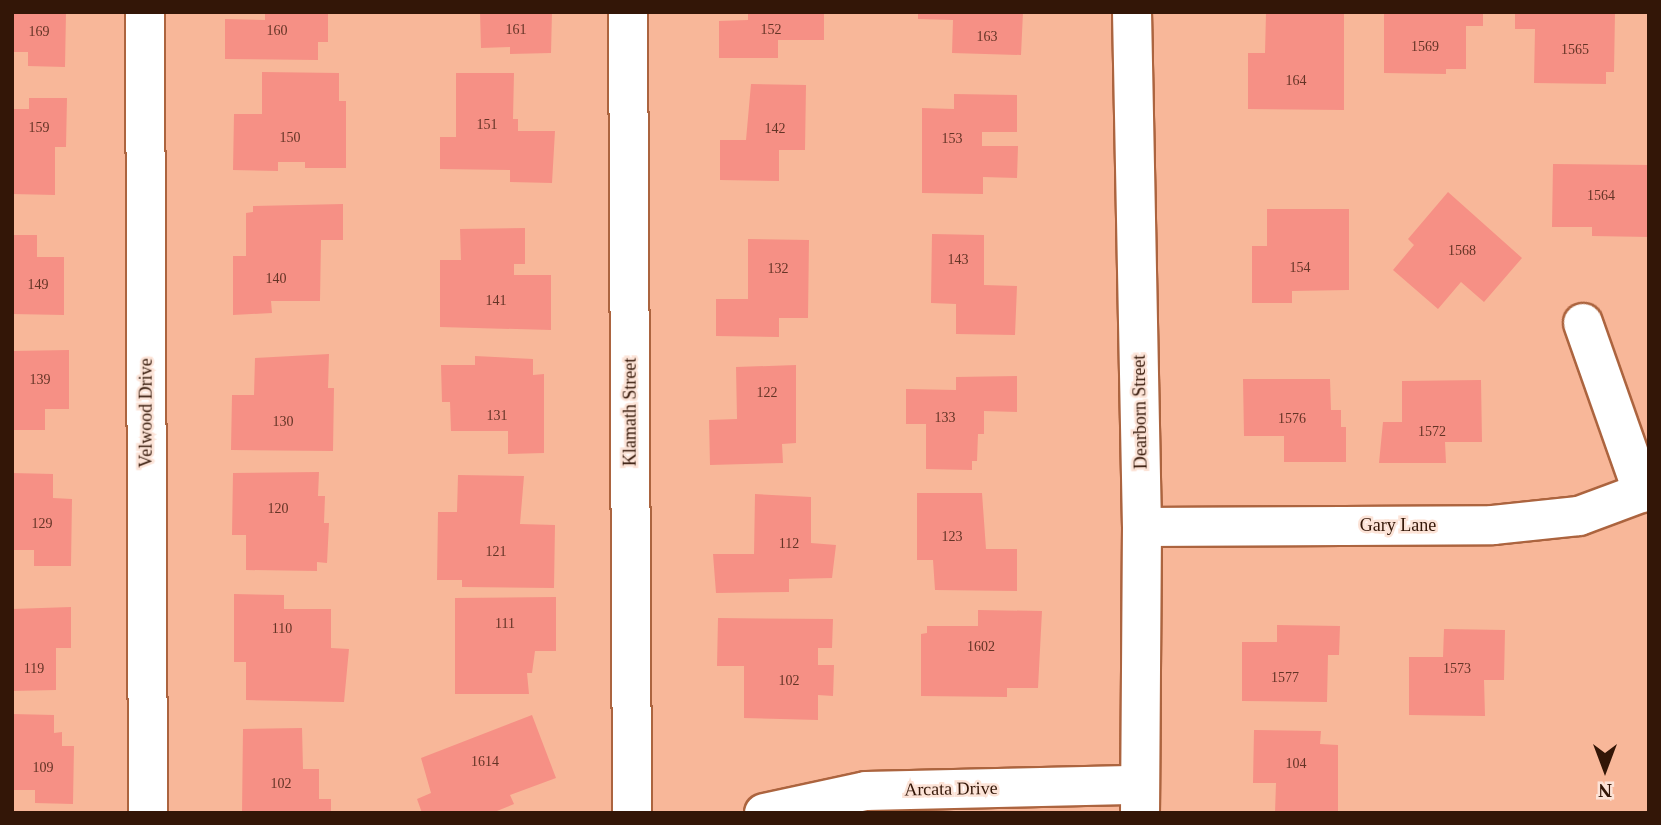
<!DOCTYPE html>
<html>
<head>
<meta charset="utf-8">
<style>
  body { margin:0 }
  #map { position:relative; width:1661px; height:825px; overflow:hidden; background:#f8b799; font-family:"Times New Roman",serif }
  div>[style] { position:absolute }
  [style*='--x'] { left:calc(var(--x)*1px); top:calc(var(--y)*1px); width:calc(var(--w)*1px); rotate:calc(var(--a)*1deg) }
  .building>* { inset:0; background:#f69085 }
  .roads { filter:drop-shadow(2px 0 #ac643f) drop-shadow(-2px 0 #ac643f) drop-shadow(0 2px #ac643f) drop-shadow(0 -2px #ac643f) }
  .minor>* { height:38px; margin:-19px; padding:0 19px; transform-origin:19px; border-radius:19px; background:#fff }
  .tertiary>* { height:38px; margin:-19px; padding:0 19px; transform-origin:19px; border-radius:19px; background:#fff }
  span { translate:-50% -50%; white-space:nowrap; text-align:center; line-height:1.15; -webkit-text-stroke:5px #fce3d7; paint-order:stroke }
  .number-label { font-size:14px; color:#643426 }
  .number-label span { -webkit-text-stroke-width:0 }
  .street-label { font-size:18px; color:#331607 }
  .frame { position:absolute; inset:0; border:14px solid #331607; pointer-events:none }
  .north { position:absolute; left:1570px; top:734px; width:70px; height:70px; -webkit-text-stroke:5px #fce3d7; paint-order:stroke; rotate:180deg; font-size:19px; font-weight:700; line-height:28px; text-align:center; color:#331607 }
  .north::after { content:''; display:block; margin:auto; width:24px; height:32px; background:#331607; clip-path:polygon(50% 0,100% 100%,50% 72%,0 100%) }
</style>
</head>
<body>
<div id="map">
  <div class="building">
    <div style="clip-path:polygon(12px 12px,66px 12px,65px 67px,28px 66px,28px 52px,12px 52px)"></div>
    <div style="clip-path:polygon(265px 12px,328px 12px,328px 42px,318px 42px,318px 60px,225px 59px,225px 19px,265px 20px)"></div>
    <div style="clip-path:polygon(480px 12px,552px 12px,551px 53px,510px 54px,510px 47px,481px 48px)"></div>
    <div style="clip-path:polygon(748px 12px,824px 12px,824px 40px,778px 40px,778px 58px,719px 58px,719px 21px,748px 20px)"></div>
    <div style="clip-path:polygon(918px 12px,1023px 12px,1021px 55px,952px 53px,953px 20px,918px 19px)"></div>
    <div style="clip-path:polygon(1384px 12px,1483px 12px,1483px 26px,1466px 26px,1466px 69px,1446px 69px,1446px 74px,1384px 73px)"></div>
    <div style="clip-path:polygon(1515px 12px,1615px 12px,1614px 72px,1606px 72px,1606px 84px,1534px 83px,1535px 29px,1515px 29px)"></div>
    <div style="clip-path:polygon(1266px 13px,1344px 14px,1344px 110px,1248px 109px,1248px 53px,1265px 53px)"></div>
    <div style="clip-path:polygon(262px 72px,339px 73px,339px 101px,346px 101px,346px 168px,305px 168px,305px 162px,278px 162px,278px 171px,233px 170px,234px 114px,262px 114px)"></div>
    <div style="clip-path:polygon(456px 73px,514px 73px,513px 119px,518px 119px,518px 131px,555px 131px,552px 183px,510px 182px,510px 170px,440px 169px,440px 137px,456px 137px)"></div>
    <div style="clip-path:polygon(751px 84px,806px 85px,805px 150px,779px 150px,779px 181px,720px 180px,720px 140px,746px 140px)"></div>
    <div style="clip-path:polygon(954px 94px,1017px 95px,1017px 132px,982px 132px,982px 146px,1018px 146px,1017px 178px,983px 177px,983px 194px,922px 193px,922px 108px,954px 109px)"></div>
    <div style="clip-path:polygon(29px 98px,67px 98px,66px 147px,55px 147px,55px 195px,12px 194px,12px 109px,29px 109px)"></div>
    <div style="clip-path:polygon(1553px 164px,1649px 165px,1649px 237px,1592px 236px,1592px 227px,1552px 227px)"></div>
    <div style="clip-path:polygon(1448px 192px,1522px 258px,1484px 302px,1461px 282px,1438px 309px,1393px 270px,1414px 245px,1408px 239px)"></div>
    <div style="clip-path:polygon(343px 204px,343px 240px,321px 240px,320px 301px,271px 301px,272px 313px,233px 315px,233px 256px,246px 256px,246px 213px,253px 212px,253px 206px)"></div>
    <div style="clip-path:polygon(1267px 209px,1349px 209px,1349px 290px,1292px 291px,1292px 303px,1252px 303px,1252px 246px,1267px 246px)"></div>
    <div style="clip-path:polygon(525px 228px,525px 264px,514px 264px,514px 275px,551px 275px,551px 330px,440px 327px,440px 260px,461px 260px,460px 229px)"></div>
    <div style="clip-path:polygon(932px 234px,984px 235px,984px 285px,1017px 286px,1015px 335px,956px 334px,956px 304px,931px 303px)"></div>
    <div style="clip-path:polygon(12px 235px,37px 235px,37px 257px,64px 257px,64px 315px,12px 314px)"></div>
    <div style="clip-path:polygon(748px 239px,809px 240px,808px 318px,779px 318px,779px 337px,716px 336px,716px 299px,748px 299px)"></div>
    <div style="clip-path:polygon(69px 350px,69px 409px,45px 409px,45px 430px,12px 430px,12px 351px)"></div>
    <div style="clip-path:polygon(329px 354px,328px 388px,334px 388px,333px 451px,231px 450px,232px 395px,254px 395px,255px 358px)"></div>
    <div style="clip-path:polygon(475px 356px,533px 359px,533px 375px,544px 374px,544px 453px,508px 454px,508px 431px,451px 431px,450px 402px,442px 402px,441px 365px,475px 365px)"></div>
    <div style="clip-path:polygon(796px 365px,796px 443px,782px 444px,783px 463px,710px 465px,709px 420px,737px 419px,736px 367px)"></div>
    <div style="clip-path:polygon(1017px 376px,1017px 412px,984px 411px,984px 434px,978px 434px,977px 461px,972px 461px,972px 470px,926px 469px,926px 424px,906px 424px,906px 389px,956px 390px,956px 377px)"></div>
    <div style="clip-path:polygon(1243px 379px,1330px 379px,1331px 410px,1341px 410px,1341px 427px,1346px 427px,1346px 462px,1284px 462px,1284px 436px,1244px 436px)"></div>
    <div style="clip-path:polygon(1481px 380px,1482px 442px,1445px 442px,1446px 463px,1379px 463px,1383px 422px,1402px 422px,1402px 381px)"></div>
    <div style="clip-path:polygon(319px 472px,318px 496px,325px 496px,324px 523px,329px 523px,327px 563px,317px 562px,317px 571px,246px 570px,246px 535px,232px 535px,233px 473px)"></div>
    <div style="clip-path:polygon(12px 473px,53px 474px,53px 498px,72px 499px,71px 566px,34px 566px,34px 550px,12px 550px)"></div>
    <div style="clip-path:polygon(458px 475px,524px 476px,520px 524px,555px 525px,554px 588px,462px 587px,462px 580px,437px 580px,438px 512px,457px 512px)"></div>
    <div style="clip-path:polygon(917px 493px,982px 493px,986px 549px,1017px 549px,1017px 591px,935px 590px,933px 560px,917px 560px)"></div>
    <div style="clip-path:polygon(755px 494px,811px 497px,811px 543px,836px 545px,832px 578px,789px 579px,789px 592px,716px 593px,713px 554px,754px 554px)"></div>
    <div style="clip-path:polygon(234px 594px,284px 595px,284px 609px,331px 609px,331px 648px,349px 649px,344px 702px,246px 700px,246px 662px,234px 662px)"></div>
    <div style="clip-path:polygon(556px 597px,556px 651px,535px 651px,532px 673px,527px 673px,529px 694px,455px 694px,455px 598px)"></div>
    <div style="clip-path:polygon(71px 607px,71px 648px,56px 648px,56px 690px,12px 691px,12px 609px)"></div>
    <div style="clip-path:polygon(978px 610px,1042px 611px,1038px 688px,1007px 688px,1007px 697px,921px 696px,921px 634px,927px 633px,927px 626px,978px 626px)"></div>
    <div style="clip-path:polygon(718px 618px,833px 619px,832px 648px,818px 648px,818px 665px,834px 665px,833px 696px,818px 695px,818px 720px,744px 718px,744px 666px,717px 666px)"></div>
    <div style="clip-path:polygon(1277px 625px,1340px 626px,1339px 655px,1328px 655px,1327px 702px,1242px 701px,1242px 642px,1277px 642px)"></div>
    <div style="clip-path:polygon(1444px 629px,1505px 630px,1504px 680px,1484px 680px,1485px 716px,1409px 715px,1409px 657px,1443px 657px)"></div>
    <div style="clip-path:polygon(12px 714px,54px 715px,54px 733px,62px 732px,62px 746px,74px 746px,73px 804px,35px 803px,35px 790px,12px 790px)"></div>
    <div style="clip-path:polygon(532px 715px,556px 778px,510px 795px,514px 804px,492px 813px,422px 813px,417px 799px,431px 793px,421px 758px)"></div>
    <div style="clip-path:polygon(302px 728px,303px 769px,319px 769px,319px 799px,331px 799px,331px 813px,242px 813px,243px 729px)"></div>
    <div style="clip-path:polygon(1254px 730px,1321px 731px,1320px 744px,1338px 745px,1338px 813px,1275px 813px,1276px 783px,1253px 783px)"></div>
  </div>
  <div class="roads">
    <div class="minor">
      <div style="--x:145;--y:12;--w:801;--a:89.79"></div>
      <div style="--x:628;--y:12;--w:801;--a:89.71"></div>
      <div style="--x:1583;--y:323;--w:180;--a:70.6"></div>
      <div style="--x:1142;--y:527;--w:351;--a:-0.3"></div>
      <div style="--x:1493;--y:525;--w:86;--a:-6"></div>
      <div style="--x:1579;--y:516;--w:75;--a:-20.4"></div>
      <div style="--x:764;--y:813;--w:104;--a:-12.2"></div>
      <div style="--x:866;--y:791;--w:274;--a:-1.3"></div>
    </div>
    <div class="tertiary">
      <div style="--x:1132;--y:12;--w:515;--a:88.89"></div>
      <div style="--x:1142;--y:527;--w:286;--a:90.4"></div>
    </div>
  </div>
  <div class="number-label">
    <span style="left:516px;top:30px">161</span>
    <span style="left:771px;top:30px">152</span>
    <span style="left:277px;top:31px">160</span>
    <span style="left:39px;top:32px">169</span>
    <span style="left:987px;top:37px">163</span>
    <span style="left:1425px;top:47px">1569</span>
    <span style="left:1575px;top:50px">1565</span>
    <span style="left:1296px;top:81px">164</span>
    <span style="left:487px;top:125px">151</span>
    <span style="left:39px;top:128px">159</span>
    <span style="left:775px;top:129px">142</span>
    <span style="left:290px;top:138px">150</span>
    <span style="left:952px;top:139px">153</span>
    <span style="left:1601px;top:196px">1564</span>
    <span style="left:1462px;top:251px">1568</span>
    <span style="left:958px;top:260px">143</span>
    <span style="left:1300px;top:268px">154</span>
    <span style="left:778px;top:269px">132</span>
    <span style="left:276px;top:279px">140</span>
    <span style="left:38px;top:285px">149</span>
    <span style="left:496px;top:301px">141</span>
    <span style="left:40px;top:380px">139</span>
    <span style="left:767px;top:393px">122</span>
    <span style="left:497px;top:416px">131</span>
    <span style="left:945px;top:418px">133</span>
    <span style="left:1292px;top:419px">1576</span>
    <span style="left:283px;top:422px">130</span>
    <span style="left:1432px;top:432px">1572</span>
    <span style="left:278px;top:509px">120</span>
    <span style="left:42px;top:524px">129</span>
    <span style="left:952px;top:537px">123</span>
    <span style="left:789px;top:544px">112</span>
    <span style="left:496px;top:552px">121</span>
    <span style="left:505px;top:624px">111</span>
    <span style="left:282px;top:629px">110</span>
    <span style="left:981px;top:647px">1602</span>
    <span style="left:34px;top:669px">119</span>
    <span style="left:1457px;top:669px">1573</span>
    <span style="left:1285px;top:678px">1577</span>
    <span style="left:789px;top:681px">102</span>
    <span style="left:485px;top:762px">1614</span>
    <span style="left:1296px;top:764px">104</span>
    <span style="left:43px;top:768px">109</span>
    <span style="left:281px;top:784px">102</span>
  </div>
  <div class="street-label">
    <span style="left:630px;top:412px;rotate:-90deg">Klamath Street</span>
    <span style="left:1140px;top:412px;rotate:-91deg">Dearborn Street</span>
    <span style="left:146px;top:413px;rotate:-90deg">Velwood Drive</span>
    <span style="left:1398px;top:525px">Gary Lane</span>
    <span style="left:951px;top:789px;rotate:-1deg">Arcata Drive</span>
  </div>
  <div class="frame"></div>
  <div class="north">N</div>
</div>
</body>
</html>
